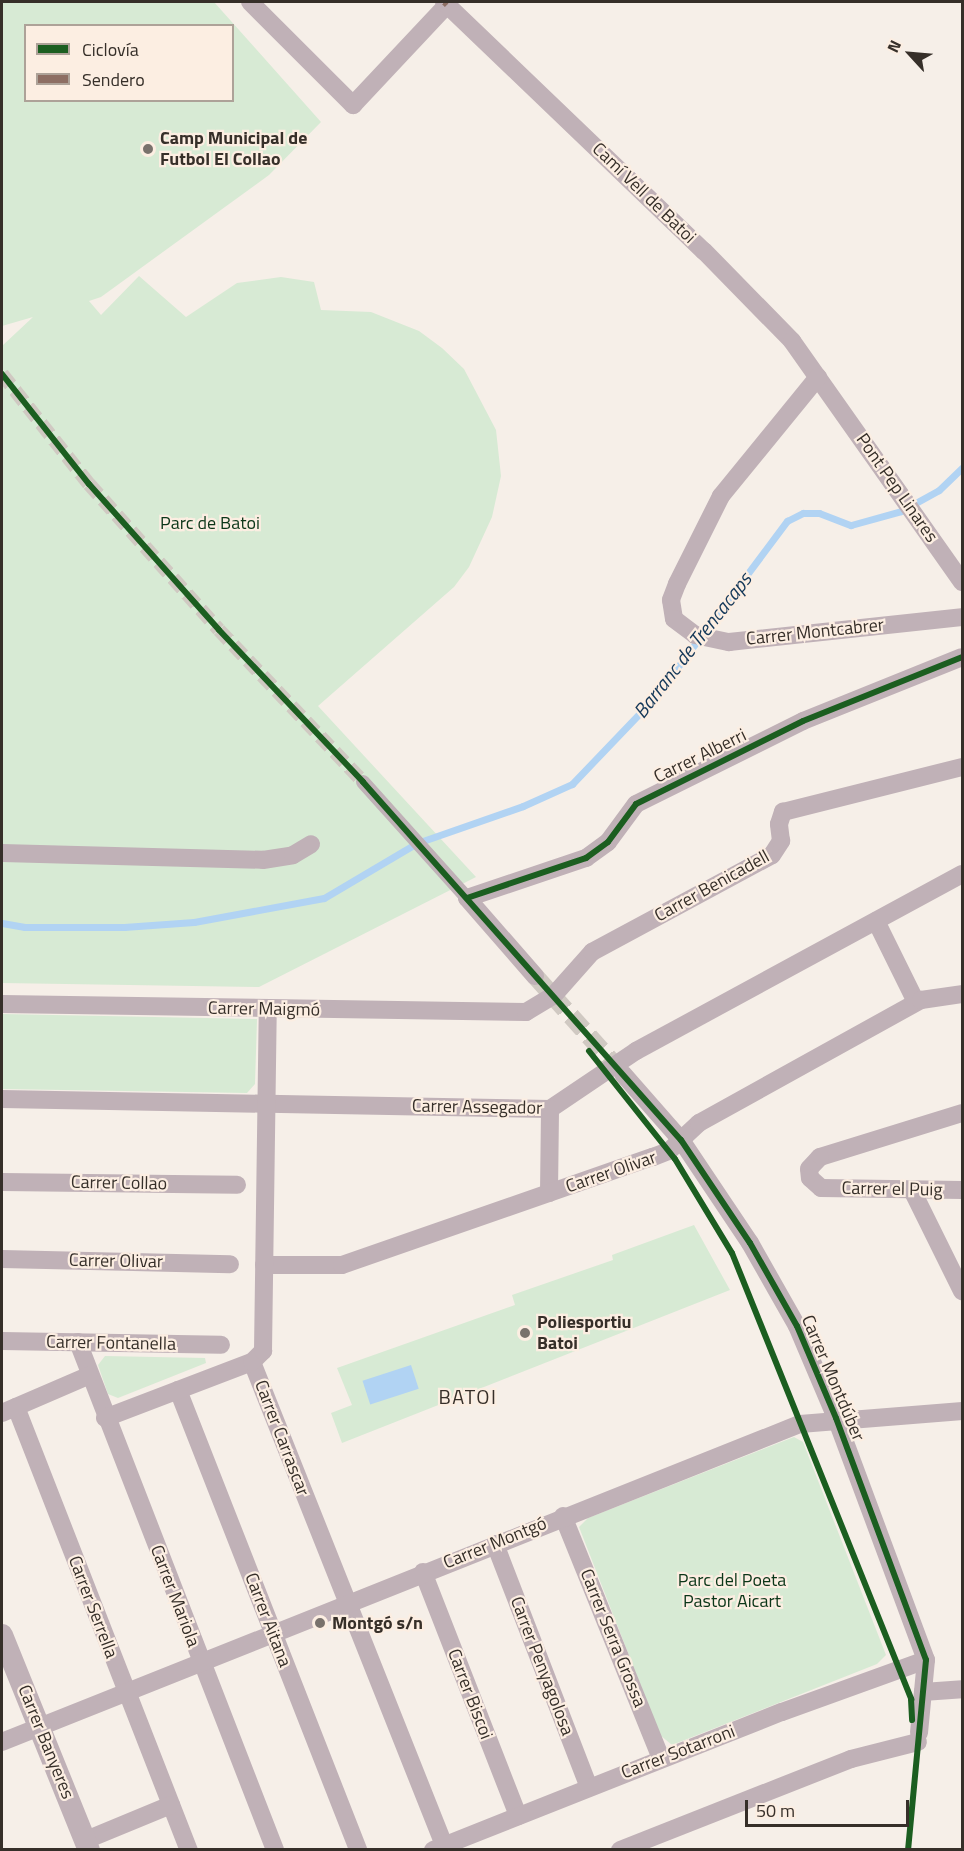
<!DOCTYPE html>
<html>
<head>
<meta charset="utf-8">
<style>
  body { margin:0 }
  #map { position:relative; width:964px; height:1851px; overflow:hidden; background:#f6efe8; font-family:"Titillium Web",sans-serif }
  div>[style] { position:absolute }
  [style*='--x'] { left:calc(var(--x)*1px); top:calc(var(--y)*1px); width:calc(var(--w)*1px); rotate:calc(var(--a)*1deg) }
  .green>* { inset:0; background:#d7ead4 }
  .water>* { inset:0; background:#b1d3f3; transform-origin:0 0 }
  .stream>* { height:7px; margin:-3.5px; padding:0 3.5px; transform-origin:3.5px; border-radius:3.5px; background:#b1d3f3 }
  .pedestrian-tunnel>* { height:14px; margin-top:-7px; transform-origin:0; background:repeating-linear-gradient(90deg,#d0c9c2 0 14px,transparent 0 21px) }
  .minor-tunnel>* { height:18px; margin-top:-9px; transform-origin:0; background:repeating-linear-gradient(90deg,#d0c9c2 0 18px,transparent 0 27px) }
  .pedestrian>* { height:14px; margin:-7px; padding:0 7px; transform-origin:7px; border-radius:7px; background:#c0b1b7 }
  .minor>* { height:18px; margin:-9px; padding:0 9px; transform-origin:9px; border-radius:9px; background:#c0b1b7 }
  .tertiary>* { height:22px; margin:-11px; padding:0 11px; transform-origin:11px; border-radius:11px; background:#c0b1b7 }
  .quiet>* { height:4.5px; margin-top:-2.25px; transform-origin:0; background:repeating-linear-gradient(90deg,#8d6e63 0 9px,transparent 0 13.5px) }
  .cycleway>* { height:6px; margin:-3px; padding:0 3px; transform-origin:3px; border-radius:3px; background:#1b5e20 }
  .dots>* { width:16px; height:16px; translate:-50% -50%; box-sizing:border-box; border:3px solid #fceee2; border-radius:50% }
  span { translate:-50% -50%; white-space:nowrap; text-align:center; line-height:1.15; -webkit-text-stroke:4.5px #fceee2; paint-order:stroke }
  .poi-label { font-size:18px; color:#362f29; font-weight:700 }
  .left { translate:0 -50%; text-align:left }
  .street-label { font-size:18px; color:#362f29 }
  .park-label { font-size:18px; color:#0b3618 }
  .water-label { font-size:20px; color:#133758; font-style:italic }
  .neighbourhood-label { font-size:20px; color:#362f29; letter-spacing:1.5px }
  .frame { position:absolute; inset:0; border:3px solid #362f29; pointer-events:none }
  .legend { position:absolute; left:24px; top:24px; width:210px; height:78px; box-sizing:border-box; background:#fceee2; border:2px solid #ada298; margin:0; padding:8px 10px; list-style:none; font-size:18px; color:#362f29 }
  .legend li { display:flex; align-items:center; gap:12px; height:30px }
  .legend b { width:30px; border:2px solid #ada298 }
  .north { position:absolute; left:880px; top:24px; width:60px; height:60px; -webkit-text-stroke:4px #fceee2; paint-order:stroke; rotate:296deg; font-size:16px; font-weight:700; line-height:24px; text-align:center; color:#362f29 }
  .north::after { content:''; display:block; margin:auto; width:21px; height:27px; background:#362f29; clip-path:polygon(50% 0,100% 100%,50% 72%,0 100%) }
  .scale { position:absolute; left:745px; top:1800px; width:164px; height:27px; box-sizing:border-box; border:3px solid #362f29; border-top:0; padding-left:8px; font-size:18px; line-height:21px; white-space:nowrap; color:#362f29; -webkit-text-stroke:4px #fceee2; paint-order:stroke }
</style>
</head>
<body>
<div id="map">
  <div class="green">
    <div style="clip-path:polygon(evenodd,2px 2px,214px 2px,321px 122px,269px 175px,101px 297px,89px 301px,101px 315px,139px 276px,186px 317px,237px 283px,281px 277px,314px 282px,321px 310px,371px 312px,419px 331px,442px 348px,464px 369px,496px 430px,501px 476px,492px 517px,469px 567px,454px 587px,318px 706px,476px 877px,259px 987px,2px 983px,2px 346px,33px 317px,2px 326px,2px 2px,26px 26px,232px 26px,232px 100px,26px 100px,26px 26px)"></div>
    <div style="clip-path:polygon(2px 1014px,257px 1019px,255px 1084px,247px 1093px,2px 1089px)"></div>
    <div style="clip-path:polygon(694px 1225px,730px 1290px,342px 1443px,331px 1413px,352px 1405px,337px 1368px,515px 1305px,512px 1295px,613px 1260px,612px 1255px)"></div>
    <div style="clip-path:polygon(105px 1356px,205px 1358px,206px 1363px,118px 1398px,108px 1394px,98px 1365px)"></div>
    <div style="clip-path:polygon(794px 1437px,803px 1442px,886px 1655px,877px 1664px,672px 1745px,660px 1735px,579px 1527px,588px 1518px)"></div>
  </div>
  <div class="water">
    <div style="left:411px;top:1365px;width:25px;height:51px;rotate:72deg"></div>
  </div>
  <div class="stream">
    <div style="--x:2;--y:923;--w:23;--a:10"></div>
    <div style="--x:25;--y:927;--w:99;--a:0"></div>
    <div style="--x:124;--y:927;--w:70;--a:-4.1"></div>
    <div style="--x:194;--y:922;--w:132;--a:-10.5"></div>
    <div style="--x:324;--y:898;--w:108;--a:-30.6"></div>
    <div style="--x:417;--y:843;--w:112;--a:-19.2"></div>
    <div style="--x:523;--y:806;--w:54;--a:-24.2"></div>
    <div style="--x:572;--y:784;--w:122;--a:-46.3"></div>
    <div style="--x:656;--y:696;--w:219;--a:-53.2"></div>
    <div style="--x:787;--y:521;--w:18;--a:-27"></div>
    <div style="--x:803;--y:513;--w:16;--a:0"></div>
    <div style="--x:819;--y:513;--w:34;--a:21"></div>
    <div style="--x:851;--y:525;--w:52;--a:-15.6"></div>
    <div style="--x:901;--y:511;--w:43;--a:-28.9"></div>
    <div style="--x:939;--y:490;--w:32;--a:-44"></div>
  </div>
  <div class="pedestrian-tunnel">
    <div style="--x:2;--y:374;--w:140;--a:51.7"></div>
    <div style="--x:89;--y:484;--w:195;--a:48.3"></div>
    <div style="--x:219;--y:630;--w:209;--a:46.5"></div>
  </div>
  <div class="minor-tunnel">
    <div style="--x:535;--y:976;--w:132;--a:48.1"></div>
  </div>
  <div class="pedestrian">
    <div style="--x:363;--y:782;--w:156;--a:48.1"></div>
  </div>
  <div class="minor">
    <div style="--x:250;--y:2;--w:146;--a:45"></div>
    <div style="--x:353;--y:105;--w:137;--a:-46.8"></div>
    <div style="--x:444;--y:2;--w:360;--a:43.8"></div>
    <div style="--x:704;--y:251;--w:126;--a:45.6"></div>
    <div style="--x:792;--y:341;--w:295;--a:54.8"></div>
    <div style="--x:818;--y:377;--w:154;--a:129.2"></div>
    <div style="--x:721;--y:496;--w:98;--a:116.6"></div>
    <div style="--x:677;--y:584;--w:17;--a:111"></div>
    <div style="--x:671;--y:600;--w:19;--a:81"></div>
    <div style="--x:674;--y:619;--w:26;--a:37"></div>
    <div style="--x:695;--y:635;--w:35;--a:12"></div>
    <div style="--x:729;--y:642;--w:234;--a:-6.1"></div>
    <div style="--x:2;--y:853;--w:261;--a:1.5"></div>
    <div style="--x:263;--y:860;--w:30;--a:-9"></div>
    <div style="--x:293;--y:855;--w:21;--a:-31"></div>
    <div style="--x:876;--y:921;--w:90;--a:63.7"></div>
    <div style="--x:535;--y:976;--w:103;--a:-131.1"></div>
    <div style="--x:467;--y:898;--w:126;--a:-18.6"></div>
    <div style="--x:586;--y:858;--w:27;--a:-36"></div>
    <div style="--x:608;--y:842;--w:47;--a:-53.6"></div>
    <div style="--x:636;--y:804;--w:186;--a:-26.4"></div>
    <div style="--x:803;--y:721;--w:171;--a:-21.9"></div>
    <div style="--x:2;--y:1004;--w:524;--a:0.87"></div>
    <div style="--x:526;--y:1012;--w:31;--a:-31"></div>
    <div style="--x:553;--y:996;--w:59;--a:-48.4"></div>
    <div style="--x:592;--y:952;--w:204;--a:-28.3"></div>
    <div style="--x:772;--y:855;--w:17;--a:-57"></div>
    <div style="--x:781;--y:841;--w:17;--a:-97"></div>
    <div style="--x:779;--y:824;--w:13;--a:-72"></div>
    <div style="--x:783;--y:812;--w:185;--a:-14.1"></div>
    <div style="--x:623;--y:1074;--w:88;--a:48.7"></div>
    <div style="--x:681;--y:1140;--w:124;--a:56.2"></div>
    <div style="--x:750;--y:1243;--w:95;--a:60.5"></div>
    <div style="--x:797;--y:1326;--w:100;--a:67"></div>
    <div style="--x:836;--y:1418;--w:258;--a:69.6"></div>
    <div style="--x:926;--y:1660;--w:73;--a:95.5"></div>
    <div style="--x:2;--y:1099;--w:548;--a:1.05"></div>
    <div style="--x:550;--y:1109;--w:104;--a:-34"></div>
    <div style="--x:636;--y:1051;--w:371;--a:-28.5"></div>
    <div style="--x:962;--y:1113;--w:149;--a:162.8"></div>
    <div style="--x:820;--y:1157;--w:16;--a:133"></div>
    <div style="--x:809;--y:1169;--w:9;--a:84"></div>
    <div style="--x:810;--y:1178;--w:15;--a:42"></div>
    <div style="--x:821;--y:1188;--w:141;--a:0.8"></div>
    <div style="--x:2;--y:1182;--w:235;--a:0.7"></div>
    <div style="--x:912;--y:1190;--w:113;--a:63.7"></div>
    <div style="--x:549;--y:1193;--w:84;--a:-89.3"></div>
    <div style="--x:2;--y:1259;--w:228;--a:1.3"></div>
    <div style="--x:264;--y:1265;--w:78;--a:0"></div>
    <div style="--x:342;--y:1265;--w:329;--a:-19.2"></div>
    <div style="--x:653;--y:1157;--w:17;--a:-21"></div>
    <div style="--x:669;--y:1151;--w:41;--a:-43"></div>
    <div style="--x:699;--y:1123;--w:254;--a:-29"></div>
    <div style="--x:921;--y:1000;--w:41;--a:-8.3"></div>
    <div style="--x:2;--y:1341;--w:219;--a:1"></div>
    <div style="--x:78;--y:1342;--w:545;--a:68.8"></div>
    <div style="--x:252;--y:1362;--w:525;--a:68.32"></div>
    <div style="--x:178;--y:1390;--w:494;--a:68.6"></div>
    <div style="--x:16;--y:1407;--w:476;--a:68.7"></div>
    <div style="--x:2;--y:1413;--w:94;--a:-23.3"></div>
    <div style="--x:105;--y:1418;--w:157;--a:-20.9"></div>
    <div style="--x:252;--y:1362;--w:16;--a:-45"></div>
    <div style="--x:263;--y:1351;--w:342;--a:-89.2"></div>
    <div style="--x:563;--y:1516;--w:262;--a:68"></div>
    <div style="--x:495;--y:1544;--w:261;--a:68.9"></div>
    <div style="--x:423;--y:1572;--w:262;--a:68.7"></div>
    <div style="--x:923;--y:1692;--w:39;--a:-4"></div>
    <div style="--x:2;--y:1742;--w:859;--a:-21.73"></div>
    <div style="--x:800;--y:1424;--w:163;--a:-4.6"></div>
    <div style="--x:86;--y:1840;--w:92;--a:-22.4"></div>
    <div style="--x:433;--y:1850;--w:375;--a:-21.6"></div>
    <div style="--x:782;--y:1712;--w:153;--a:-19.9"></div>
    <div style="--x:620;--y:1850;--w:248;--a:-21.5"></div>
    <div style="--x:851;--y:1759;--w:69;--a:-14.2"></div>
  </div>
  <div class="tertiary">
    <div style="--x:2;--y:1635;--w:232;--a:68"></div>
  </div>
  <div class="quiet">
    <div style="--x:444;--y:2;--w:4;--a:45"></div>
  </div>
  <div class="cycleway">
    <div style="--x:2;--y:374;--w:140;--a:51.7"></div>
    <div style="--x:89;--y:484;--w:195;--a:48.3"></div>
    <div style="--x:219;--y:630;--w:209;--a:46.5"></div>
    <div style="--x:363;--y:782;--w:479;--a:48.4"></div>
    <div style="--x:681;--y:1140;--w:124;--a:56.2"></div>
    <div style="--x:750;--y:1243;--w:95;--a:60.5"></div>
    <div style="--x:797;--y:1326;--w:100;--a:67"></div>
    <div style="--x:836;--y:1418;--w:258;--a:69.6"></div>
    <div style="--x:926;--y:1660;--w:191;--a:95.4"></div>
    <div style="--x:467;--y:898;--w:126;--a:-18.6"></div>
    <div style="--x:586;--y:858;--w:27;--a:-36"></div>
    <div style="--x:608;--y:842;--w:47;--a:-53.6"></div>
    <div style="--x:636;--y:804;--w:186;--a:-26.4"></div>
    <div style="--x:803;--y:721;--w:171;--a:-21.9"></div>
    <div style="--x:589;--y:1051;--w:138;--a:51.5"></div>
    <div style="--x:675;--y:1159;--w:110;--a:58.8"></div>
    <div style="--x:732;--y:1253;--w:481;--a:68.1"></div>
    <div style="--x:911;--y:1699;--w:21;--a:87"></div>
  </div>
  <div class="dots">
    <div style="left:148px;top:149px;background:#79726c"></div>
    <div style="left:525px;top:1333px;background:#79726c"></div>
    <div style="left:320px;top:1623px;background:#79726c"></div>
  </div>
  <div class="poi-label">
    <span class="left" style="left:160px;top:149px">Camp Municipal de<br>Futbol El Collao</span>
    <span class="left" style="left:537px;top:1333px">Poliesportiu<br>Batoi</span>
    <span class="left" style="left:332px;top:1623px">Montgó s/n</span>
  </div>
  <div class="street-label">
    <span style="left:644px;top:193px;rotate:44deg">Camí Vell de Batoi</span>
    <span style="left:897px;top:488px;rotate:55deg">Pont Pep Linares</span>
    <span style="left:815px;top:632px;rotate:-6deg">Carrer Montcabrer</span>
    <span style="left:700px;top:756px;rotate:-26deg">Carrer Alberri</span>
    <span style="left:712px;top:886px;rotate:-29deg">Carrer Benicadell</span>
    <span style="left:264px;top:1009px;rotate:1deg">Carrer Maigmó</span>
    <span style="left:477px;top:1107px;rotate:1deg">Carrer Assegador</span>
    <span style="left:611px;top:1172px;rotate:-19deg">Carrer Olivar</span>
    <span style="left:119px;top:1183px;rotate:1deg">Carrer Collao</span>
    <span style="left:892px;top:1189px;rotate:1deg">Carrer el Puig</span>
    <span style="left:116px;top:1261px;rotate:1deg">Carrer Olivar</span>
    <span style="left:111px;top:1343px;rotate:1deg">Carrer Fontanella</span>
    <span style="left:833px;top:1378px;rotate:67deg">Carrer Montdúber</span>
    <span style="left:282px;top:1438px;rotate:69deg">Carrer Carrascar</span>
    <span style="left:495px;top:1543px;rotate:-22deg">Carrer Montgó</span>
    <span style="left:175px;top:1596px;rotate:69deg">Carrer Mariola</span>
    <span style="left:93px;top:1607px;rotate:69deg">Carrer Serrella</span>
    <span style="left:268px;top:1620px;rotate:69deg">Carrer Aitana</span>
    <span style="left:613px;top:1638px;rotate:68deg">Carrer Serra Grossa</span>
    <span style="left:542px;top:1666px;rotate:69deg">Carrer Penyagolosa</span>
    <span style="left:470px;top:1694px;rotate:69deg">Carrer Biscoi</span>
    <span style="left:46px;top:1742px;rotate:68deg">Carrer Banyeres</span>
    <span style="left:678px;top:1752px;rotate:-21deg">Carrer Sotarroni</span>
  </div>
  <div class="park-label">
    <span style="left:210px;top:523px">Parc de Batoi</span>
    <span style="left:732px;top:1591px">Parc del Poeta<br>Pastor Aicart</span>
  </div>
  <div class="water-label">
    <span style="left:692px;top:645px;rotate:-52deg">Barranc de Trencacaps</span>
  </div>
  <div class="neighbourhood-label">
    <span style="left:468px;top:1396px">BATOI</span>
  </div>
  <div class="frame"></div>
  <ul class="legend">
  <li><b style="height:8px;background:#1b5e20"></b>Ciclovía</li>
  <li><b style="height:8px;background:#8d6e63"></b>Sendero</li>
  </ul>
  <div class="north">N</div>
  <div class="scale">50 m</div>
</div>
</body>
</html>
